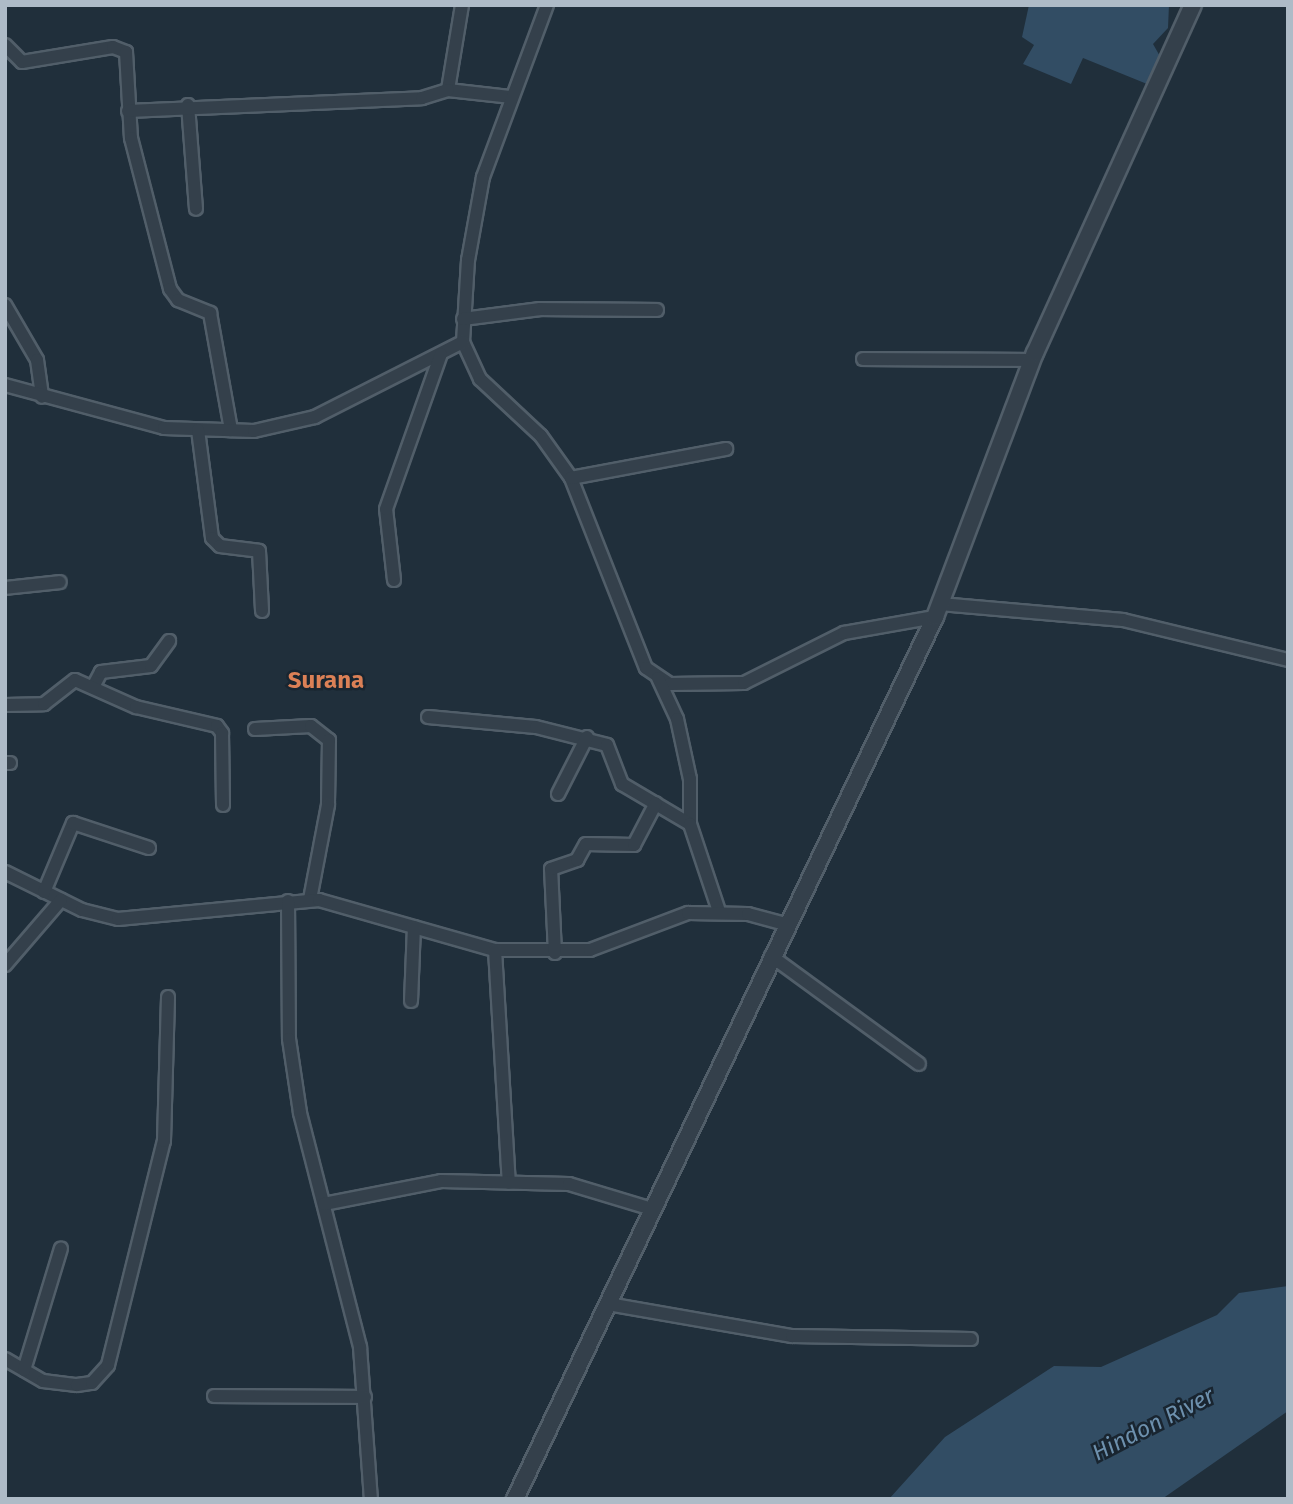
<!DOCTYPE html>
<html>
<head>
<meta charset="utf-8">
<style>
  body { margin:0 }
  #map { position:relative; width:1293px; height:1504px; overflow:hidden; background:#202f3b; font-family:"Fira Sans",sans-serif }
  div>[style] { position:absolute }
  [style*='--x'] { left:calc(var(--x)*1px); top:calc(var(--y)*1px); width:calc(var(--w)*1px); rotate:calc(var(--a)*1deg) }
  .water>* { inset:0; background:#324d64 }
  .roads { filter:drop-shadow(2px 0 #515e69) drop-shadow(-2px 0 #515e69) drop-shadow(0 2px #515e69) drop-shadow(0 -2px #515e69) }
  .minor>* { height:12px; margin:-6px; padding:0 6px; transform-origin:6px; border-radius:6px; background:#34404b }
  .tertiary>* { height:16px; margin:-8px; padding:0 8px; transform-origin:8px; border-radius:8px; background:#34404b }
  span { translate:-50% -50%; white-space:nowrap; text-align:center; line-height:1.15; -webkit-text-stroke:5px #192530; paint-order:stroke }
  .water-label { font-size:23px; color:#6d90ad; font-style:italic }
  .quarter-label { font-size:24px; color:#db8056; font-weight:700 }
  .frame { position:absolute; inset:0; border:7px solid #aebbc7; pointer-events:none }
</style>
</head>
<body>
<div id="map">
  <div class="water">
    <div style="clip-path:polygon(1029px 5px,1169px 5px,1168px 28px,1153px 44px,1161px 58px,1152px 86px,1083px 58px,1071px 84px,1023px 64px,1034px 45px,1022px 37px)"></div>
    <div style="clip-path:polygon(1288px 1286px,1288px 1411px,1162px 1499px,889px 1499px,945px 1437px,1054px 1366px,1101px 1367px,1217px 1315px,1239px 1293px)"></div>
  </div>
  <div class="roads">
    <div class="minor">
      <div style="--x:462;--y:5;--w:86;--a:99.4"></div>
      <div style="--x:448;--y:90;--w:62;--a:6.4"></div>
      <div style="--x:547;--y:5;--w:184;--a:110.4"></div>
      <div style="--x:483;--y:177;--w:84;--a:100.2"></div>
      <div style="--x:468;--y:260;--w:82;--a:93.5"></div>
      <div style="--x:463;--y:342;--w:41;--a:65.3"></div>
      <div style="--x:480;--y:379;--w:83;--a:43.1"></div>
      <div style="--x:541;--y:436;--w:52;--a:54.5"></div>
      <div style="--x:571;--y:478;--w:204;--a:68.5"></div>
      <div style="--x:646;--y:668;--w:29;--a:34"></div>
      <div style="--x:670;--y:684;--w:74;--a:-0.8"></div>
      <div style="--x:744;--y:683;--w:112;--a:-26.6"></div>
      <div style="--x:844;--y:633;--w:92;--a:-10"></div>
      <div style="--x:5;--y:45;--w:24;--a:45"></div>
      <div style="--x:22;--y:62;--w:92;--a:-9.4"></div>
      <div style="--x:113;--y:47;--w:14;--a:21"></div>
      <div style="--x:126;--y:52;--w:86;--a:86.7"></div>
      <div style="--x:131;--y:138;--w:156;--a:75.5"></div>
      <div style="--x:170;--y:289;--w:14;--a:54"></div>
      <div style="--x:178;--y:300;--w:35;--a:22"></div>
      <div style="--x:210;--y:313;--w:119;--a:79.8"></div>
      <div style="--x:188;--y:105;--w:104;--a:85.6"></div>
      <div style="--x:128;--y:111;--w:294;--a:-2.5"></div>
      <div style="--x:422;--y:98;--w:27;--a:-17"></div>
      <div style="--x:5;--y:305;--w:64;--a:59.8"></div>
      <div style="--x:37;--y:360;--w:37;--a:82"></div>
      <div style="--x:463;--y:319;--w:78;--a:-7.4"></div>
      <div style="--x:540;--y:309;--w:117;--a:0.5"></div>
      <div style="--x:863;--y:359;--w:170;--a:0.3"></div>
      <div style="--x:5;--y:385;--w:165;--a:15.1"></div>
      <div style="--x:164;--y:428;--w:90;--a:1.9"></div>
      <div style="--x:254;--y:431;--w:63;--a:-12.9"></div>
      <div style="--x:315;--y:417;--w:166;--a:-26.9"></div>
      <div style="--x:198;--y:430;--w:109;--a:82.6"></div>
      <div style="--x:212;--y:538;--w:11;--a:45"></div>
      <div style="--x:220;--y:546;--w:39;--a:7"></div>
      <div style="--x:259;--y:551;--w:60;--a:87.1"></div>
      <div style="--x:571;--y:478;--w:158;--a:-10.6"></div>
      <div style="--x:394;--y:580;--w:71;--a:-96.4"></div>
      <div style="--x:386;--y:509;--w:164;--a:-70.5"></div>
      <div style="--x:5;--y:588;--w:55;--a:-6.2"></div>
      <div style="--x:940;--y:604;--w:184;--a:5"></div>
      <div style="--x:1123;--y:620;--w:170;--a:13.6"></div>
      <div style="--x:658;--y:678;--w:45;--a:65.1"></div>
      <div style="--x:677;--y:719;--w:61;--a:77.8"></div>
      <div style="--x:690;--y:779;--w:45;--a:90"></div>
      <div style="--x:93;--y:687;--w:17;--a:-62"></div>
      <div style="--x:101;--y:672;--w:50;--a:-6.8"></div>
      <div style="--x:151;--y:666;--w:31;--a:-54"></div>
      <div style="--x:5;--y:705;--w:39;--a:-1"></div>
      <div style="--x:44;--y:704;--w:39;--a:-38"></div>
      <div style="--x:75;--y:680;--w:67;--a:23.9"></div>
      <div style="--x:136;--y:707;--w:83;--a:13.2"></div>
      <div style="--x:217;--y:726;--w:9;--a:54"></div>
      <div style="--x:222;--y:733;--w:72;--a:89.2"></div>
      <div style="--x:428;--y:717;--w:108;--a:5.3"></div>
      <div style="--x:536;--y:727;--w:73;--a:14.2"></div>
      <div style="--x:607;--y:745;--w:42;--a:69"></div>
      <div style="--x:622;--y:784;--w:79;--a:30.5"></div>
      <div style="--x:690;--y:824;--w:92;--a:71.6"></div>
      <div style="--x:255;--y:729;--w:56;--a:-3.1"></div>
      <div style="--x:311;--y:726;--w:23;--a:38"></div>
      <div style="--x:329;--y:740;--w:65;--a:90.9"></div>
      <div style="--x:328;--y:805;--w:96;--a:100.8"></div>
      <div style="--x:5;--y:763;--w:5;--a:0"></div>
      <div style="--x:558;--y:794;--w:64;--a:-63"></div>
      <div style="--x:5;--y:872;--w:86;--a:26.3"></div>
      <div style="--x:82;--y:910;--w:37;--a:14"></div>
      <div style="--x:118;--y:919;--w:202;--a:-5.4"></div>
      <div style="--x:319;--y:900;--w:183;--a:15.9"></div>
      <div style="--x:495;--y:950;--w:95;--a:0"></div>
      <div style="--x:590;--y:950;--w:105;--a:-20.7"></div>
      <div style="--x:688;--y:913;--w:60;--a:1"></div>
      <div style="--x:748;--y:914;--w:38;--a:15"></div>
      <div style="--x:44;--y:892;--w:75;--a:-67.2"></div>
      <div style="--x:73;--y:823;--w:80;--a:18.2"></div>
      <div style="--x:288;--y:901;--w:138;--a:89.6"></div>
      <div style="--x:289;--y:1039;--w:75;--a:81.5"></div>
      <div style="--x:300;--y:1113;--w:242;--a:75.6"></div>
      <div style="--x:360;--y:1347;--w:152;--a:85.9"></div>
      <div style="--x:495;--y:950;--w:233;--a:86.6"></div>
      <div style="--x:555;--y:953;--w:84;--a:-92.7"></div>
      <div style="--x:551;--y:869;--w:28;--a:-19"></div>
      <div style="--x:577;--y:860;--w:18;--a:-61"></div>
      <div style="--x:586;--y:844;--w:48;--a:1.2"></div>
      <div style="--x:634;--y:845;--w:47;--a:-62.4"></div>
      <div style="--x:771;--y:956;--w:183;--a:36.1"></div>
      <div style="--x:5;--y:965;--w:86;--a:-49.3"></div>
      <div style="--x:411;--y:1001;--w:74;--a:-87.7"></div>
      <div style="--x:324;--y:1204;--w:119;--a:-11.1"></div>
      <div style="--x:441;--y:1181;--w:128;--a:1.3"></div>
      <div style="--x:569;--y:1184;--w:84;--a:16.7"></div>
      <div style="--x:608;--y:1304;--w:187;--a:9.9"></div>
      <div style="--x:792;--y:1336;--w:179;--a:1"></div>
      <div style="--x:5;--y:1359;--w:44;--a:30.1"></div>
      <div style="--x:43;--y:1381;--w:34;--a:7"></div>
      <div style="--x:77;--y:1385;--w:15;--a:-8"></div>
      <div style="--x:92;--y:1383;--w:24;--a:-48"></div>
      <div style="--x:108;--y:1365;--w:231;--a:-76"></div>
      <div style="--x:164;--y:1141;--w:144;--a:-88.4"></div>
      <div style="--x:24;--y:1370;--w:127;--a:-73.1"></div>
      <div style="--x:214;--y:1396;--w:151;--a:0.4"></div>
    </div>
    <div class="tertiary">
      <div style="--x:515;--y:1499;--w:977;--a:-64.54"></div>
      <div style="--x:935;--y:617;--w:282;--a:-69.3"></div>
      <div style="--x:1035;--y:353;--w:382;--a:-65.6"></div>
    </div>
  </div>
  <div class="water-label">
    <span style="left:1153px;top:1424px;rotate:-27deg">Hindon River</span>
  </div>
  <div class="quarter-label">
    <span style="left:326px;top:681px">Surana</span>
  </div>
  <div class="frame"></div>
</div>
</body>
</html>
